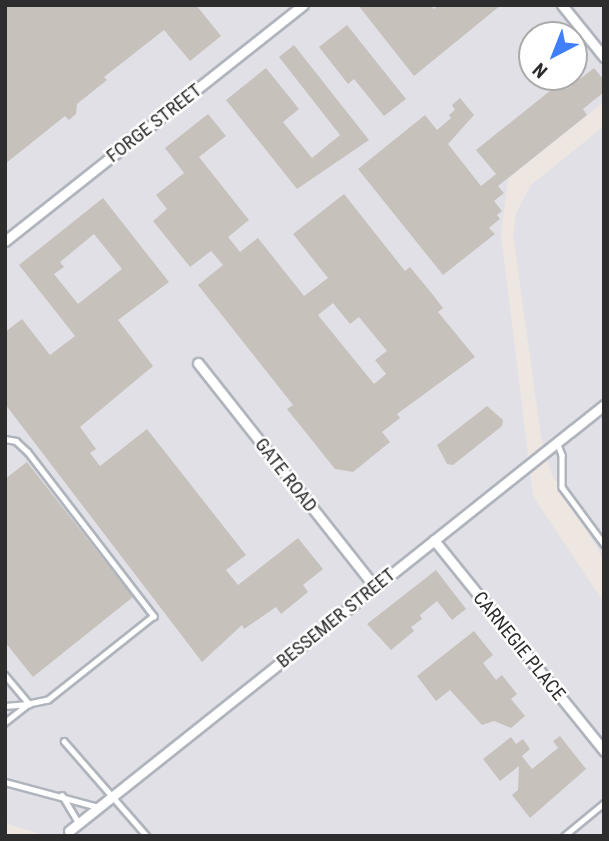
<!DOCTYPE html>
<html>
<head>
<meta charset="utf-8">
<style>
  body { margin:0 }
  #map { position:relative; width:609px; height:841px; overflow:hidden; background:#eee6e0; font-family:"Roboto Condensed",sans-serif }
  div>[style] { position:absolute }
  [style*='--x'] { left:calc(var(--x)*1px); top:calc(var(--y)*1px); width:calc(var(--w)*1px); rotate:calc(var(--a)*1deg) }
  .industrial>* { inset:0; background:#e1e0e7 }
  .building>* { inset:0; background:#c7c1bb }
  .roads { filter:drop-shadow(2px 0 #b0b4bd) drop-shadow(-2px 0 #b0b4bd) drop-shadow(0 2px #b0b4bd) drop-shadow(0 -2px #b0b4bd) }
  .lane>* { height:4.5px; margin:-2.25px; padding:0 2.25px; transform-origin:2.25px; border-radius:2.25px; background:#fff }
  .street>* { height:9px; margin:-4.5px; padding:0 4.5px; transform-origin:4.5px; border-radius:4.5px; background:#fff }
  span { translate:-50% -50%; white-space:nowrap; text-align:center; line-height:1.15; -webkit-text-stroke:5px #fff; paint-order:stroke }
  .street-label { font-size:19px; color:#2d2d2d }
  .frame { position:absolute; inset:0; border:7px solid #2d2d2d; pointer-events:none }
  .north { position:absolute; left:518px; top:21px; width:70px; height:70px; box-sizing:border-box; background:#fff; border:2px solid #ababab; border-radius:50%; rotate:222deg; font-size:19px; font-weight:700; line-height:28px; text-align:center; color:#2d2d2d }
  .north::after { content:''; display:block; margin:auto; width:24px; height:32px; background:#3f7ffc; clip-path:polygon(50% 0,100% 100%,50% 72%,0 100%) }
</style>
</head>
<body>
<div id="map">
  <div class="industrial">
    <div style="clip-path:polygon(evenodd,5px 5px,604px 5px,604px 102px,508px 179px,501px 234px,533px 496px,604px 603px,604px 836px,47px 836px,5px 823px,5px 5px,532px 35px,574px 35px,574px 77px,532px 77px,532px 35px)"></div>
    <div style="clip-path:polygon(604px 126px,604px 559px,551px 473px,541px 436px,513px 235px,516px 213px,531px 185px)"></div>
  </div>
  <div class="building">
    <div style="clip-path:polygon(5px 5px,196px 5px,221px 36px,190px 61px,164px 30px,104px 77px,107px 80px,77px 104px,76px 114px,69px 120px,65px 116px,5px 164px)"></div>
    <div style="clip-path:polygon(358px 5px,430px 5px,434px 9px,439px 5px,501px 5px,414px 76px)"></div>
    <div style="clip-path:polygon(347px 25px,406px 99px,384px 116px,354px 79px,348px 84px,319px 47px)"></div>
    <div style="clip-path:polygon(294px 45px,369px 140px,297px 189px,226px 100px,266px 68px,299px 109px,283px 122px,312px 158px,340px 135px,279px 57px)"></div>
    <div style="clip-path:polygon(594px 68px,604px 80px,604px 92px,583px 109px,587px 115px,498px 186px,504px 193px,494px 201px,502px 211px,497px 215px,500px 219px,489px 228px,495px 234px,443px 275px,358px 169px,425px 115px,437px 130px,451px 118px,449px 115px,455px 110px,452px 105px,460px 98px,474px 115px,448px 144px,481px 186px,496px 174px,476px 150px,561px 82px,567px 89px)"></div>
    <div style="clip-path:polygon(evenodd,208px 114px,226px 136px,199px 157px,249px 220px,228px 237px,240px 252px,258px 238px,304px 296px,328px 278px,293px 234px,344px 194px,405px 271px,410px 267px,433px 295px,443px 308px,438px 312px,475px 357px,397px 414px,400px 418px,382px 432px,390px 442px,353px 472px,335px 469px,287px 409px,293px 405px,198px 285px,223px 265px,211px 251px,190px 267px,153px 221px,167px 209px,156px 195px,184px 173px,165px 148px,208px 114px,333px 303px,350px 324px,359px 317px,387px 351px,375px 360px,386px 374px,374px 384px,318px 315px,333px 303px)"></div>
    <div style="clip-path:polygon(evenodd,103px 198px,169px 282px,118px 320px,153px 366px,80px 427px,96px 449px,90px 453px,100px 466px,147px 429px,246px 555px,226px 570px,238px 585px,298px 538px,323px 569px,303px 585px,308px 592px,281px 614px,276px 607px,244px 629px,242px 625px,202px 662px,5px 404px,5px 332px,22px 319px,50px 355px,75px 336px,19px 265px,103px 198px,94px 234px,122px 269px,78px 304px,54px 274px,64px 267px,60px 262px,94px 234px)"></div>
    <div style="clip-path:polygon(487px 406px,503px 420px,502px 426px,453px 465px,447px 464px,437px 445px)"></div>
    <div style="clip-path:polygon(27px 462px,133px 597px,33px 677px,5px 642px,5px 479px)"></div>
    <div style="clip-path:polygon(436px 570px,466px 609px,452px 620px,437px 601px,420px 615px,422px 619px,411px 627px,414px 631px,391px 650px,367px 624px)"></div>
    <div style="clip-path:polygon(474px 631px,493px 655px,483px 663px,496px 680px,502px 675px,517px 694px,511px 699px,525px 716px,511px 728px,494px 721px,482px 725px,450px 690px,436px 701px,417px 676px)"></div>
    <div style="clip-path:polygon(560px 736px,586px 769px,530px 818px,512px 795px,518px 790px,519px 766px,500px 781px,483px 759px,511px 737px,516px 744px,523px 739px,530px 749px,522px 756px,532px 769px,558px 748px,553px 741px)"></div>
  </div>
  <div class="roads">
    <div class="lane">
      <div style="--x:5;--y:439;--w:11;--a:10"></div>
      <div style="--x:16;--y:441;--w:16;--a:43"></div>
      <div style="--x:28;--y:452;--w:207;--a:52.5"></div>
      <div style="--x:154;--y:616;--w:135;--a:141.6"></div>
      <div style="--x:48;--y:700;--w:19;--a:168"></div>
      <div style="--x:29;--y:704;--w:31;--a:142"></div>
      <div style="--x:557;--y:442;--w:14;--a:69"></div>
      <div style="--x:562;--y:455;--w:32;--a:90"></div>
      <div style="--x:562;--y:487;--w:71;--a:53.6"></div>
      <div style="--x:5;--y:675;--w:38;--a:50"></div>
      <div style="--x:5;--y:706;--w:23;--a:-5"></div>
      <div style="--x:64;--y:741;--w:126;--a:48.9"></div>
      <div style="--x:5;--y:782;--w:96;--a:15"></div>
      <div style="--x:62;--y:795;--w:33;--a:59"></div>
      <div style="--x:564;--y:836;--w:52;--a:-39.5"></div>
    </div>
    <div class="street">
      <div style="--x:562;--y:5;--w:67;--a:51.1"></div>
      <div style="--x:5;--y:241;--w:380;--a:-38.4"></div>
      <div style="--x:198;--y:363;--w:285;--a:51.7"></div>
      <div style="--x:434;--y:540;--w:271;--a:51.1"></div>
      <div style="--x:69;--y:831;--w:684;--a:-38.53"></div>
    </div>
  </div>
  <div class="street-label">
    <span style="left:154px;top:123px;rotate:-38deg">FORGE STREET</span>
    <span style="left:286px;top:475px;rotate:52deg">GATE ROAD</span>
    <span style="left:336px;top:618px;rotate:-39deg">BESSEMER STREET</span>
    <span style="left:519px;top:646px;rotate:51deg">CARNEGIE PLACE</span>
  </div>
  <div class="frame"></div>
  <div class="north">N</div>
</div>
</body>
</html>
